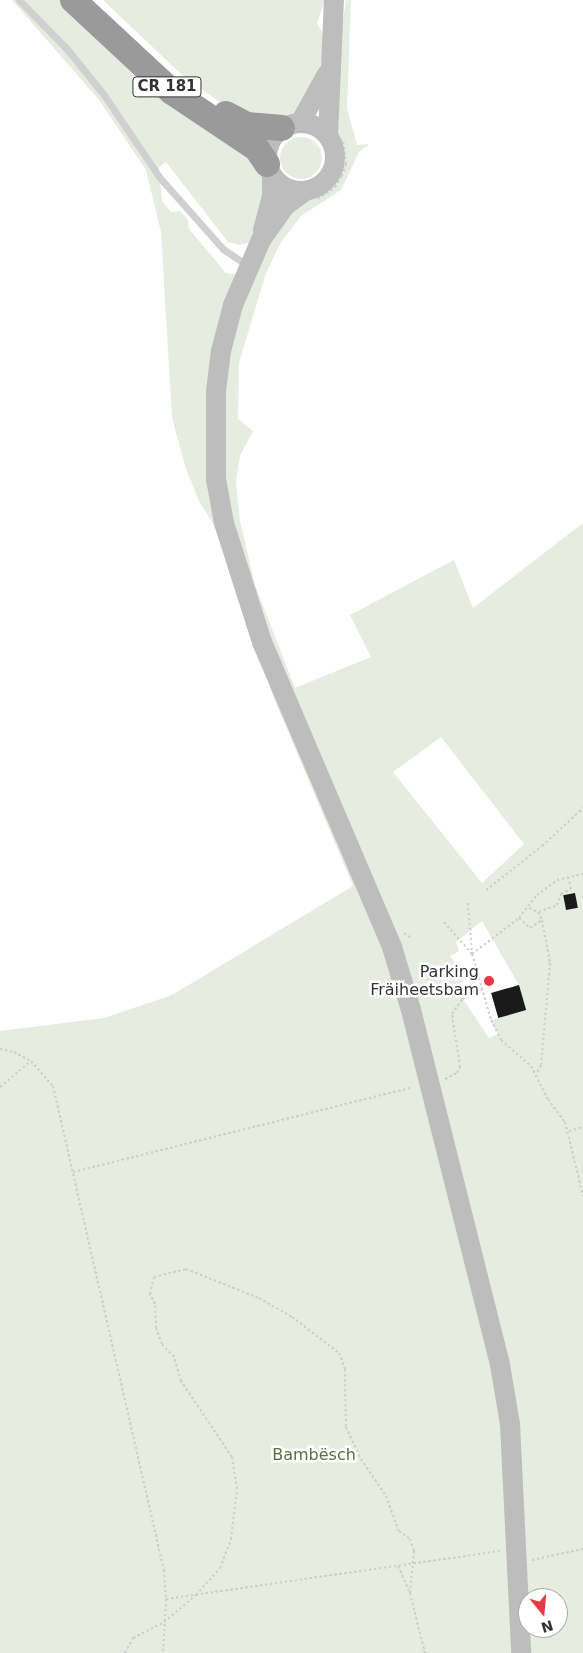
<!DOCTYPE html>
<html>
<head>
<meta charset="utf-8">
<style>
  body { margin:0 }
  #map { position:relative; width:583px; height:1653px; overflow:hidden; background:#fff; font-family:"DejaVu Sans",sans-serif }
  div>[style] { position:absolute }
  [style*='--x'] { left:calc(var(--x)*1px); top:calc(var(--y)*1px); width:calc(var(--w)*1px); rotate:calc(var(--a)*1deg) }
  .green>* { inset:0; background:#e6ecdf }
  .round { border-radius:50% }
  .building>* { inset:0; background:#1a1a1a; transform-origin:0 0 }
  .path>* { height:2px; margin-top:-1px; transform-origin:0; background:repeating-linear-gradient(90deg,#cdcdcd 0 2.5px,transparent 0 5px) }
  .service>* { height:7px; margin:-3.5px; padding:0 3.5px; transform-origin:3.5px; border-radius:3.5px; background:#d0d0d0 }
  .secondary>* { height:20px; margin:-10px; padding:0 10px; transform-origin:10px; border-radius:10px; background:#bdbdbd }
  .secondary>.ring { margin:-10px; padding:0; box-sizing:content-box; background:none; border:20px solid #bdbdbd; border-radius:50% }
  .motorway>* { height:26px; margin:-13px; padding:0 13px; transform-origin:13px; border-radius:13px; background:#9a9a9a }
  .dots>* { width:14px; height:14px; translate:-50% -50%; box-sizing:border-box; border:2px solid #fff; border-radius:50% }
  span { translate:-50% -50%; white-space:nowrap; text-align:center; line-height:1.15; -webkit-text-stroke:5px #fff; paint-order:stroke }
  .shield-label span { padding:1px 4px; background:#fff; border:1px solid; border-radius:4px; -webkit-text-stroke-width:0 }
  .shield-label { font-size:15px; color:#333; font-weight:700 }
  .poi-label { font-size:16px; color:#333 }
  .right { translate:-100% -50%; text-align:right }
  .park-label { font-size:16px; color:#56703f }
  .north { position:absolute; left:518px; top:1588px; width:50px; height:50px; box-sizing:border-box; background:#fff; border:1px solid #adadad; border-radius:50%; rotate:163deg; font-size:14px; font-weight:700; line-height:20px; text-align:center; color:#333 }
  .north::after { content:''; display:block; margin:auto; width:18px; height:22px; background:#e63946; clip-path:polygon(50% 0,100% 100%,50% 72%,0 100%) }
</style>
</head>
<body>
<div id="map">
  <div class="green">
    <div style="clip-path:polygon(evenodd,12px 0,63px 0,259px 161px,267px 195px,303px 200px,314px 198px,332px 185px,342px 163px,342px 151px,331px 108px,346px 0,351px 0,347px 108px,357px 145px,369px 144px,359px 152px,341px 190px,301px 216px,281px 242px,266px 273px,239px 363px,238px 419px,253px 431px,240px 456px,236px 482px,240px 521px,255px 585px,295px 688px,371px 657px,350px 615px,454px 560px,473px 608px,583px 523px,583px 1653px,0 1653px,0 1031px,104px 1018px,172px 995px,353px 886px,273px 696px,214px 525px,199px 501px,186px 469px,172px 418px,161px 232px,146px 170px,99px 100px,12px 0,166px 162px,228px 242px,239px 245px,260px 240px,244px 276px,226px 273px,189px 229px,188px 220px,180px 211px,171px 212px,162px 201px,159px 167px,166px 162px,12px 0,441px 737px,524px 844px,482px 883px,393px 772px,441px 737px,12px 0,482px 921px,519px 985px,526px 1010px,491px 1020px,498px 1034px,489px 1038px,455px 987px,468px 978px,450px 956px,459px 951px,456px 942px,482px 921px,12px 0,528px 1598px,558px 1598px,558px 1628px,528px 1628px,528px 1598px)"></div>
    <div style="clip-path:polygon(103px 0,325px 0,317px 23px,326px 40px,319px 73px,296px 114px,278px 122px,224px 105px,182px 75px)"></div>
    <div class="round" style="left:280px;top:137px;width:42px;height:42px"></div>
  </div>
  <div class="building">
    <div style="left:575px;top:893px;width:15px;height:12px;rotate:79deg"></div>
    <div style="left:519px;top:985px;width:26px;height:29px;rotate:74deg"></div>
  </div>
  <div class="path">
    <div style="--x:318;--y:199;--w:21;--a:-35"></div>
    <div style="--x:335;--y:187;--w:13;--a:-58"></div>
    <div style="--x:342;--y:176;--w:13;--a:-72"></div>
    <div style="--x:346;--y:164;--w:24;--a:-97"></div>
    <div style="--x:486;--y:890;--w:71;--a:-38.2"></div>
    <div style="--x:542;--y:846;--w:56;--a:-42.8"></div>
    <div style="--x:468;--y:903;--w:51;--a:85.5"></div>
    <div style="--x:472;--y:954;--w:69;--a:73.9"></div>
    <div style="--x:491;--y:1020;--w:22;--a:63"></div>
    <div style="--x:501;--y:1040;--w:40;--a:41"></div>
    <div style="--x:531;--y:1066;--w:37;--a:63"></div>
    <div style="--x:548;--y:1099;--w:29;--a:54"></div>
    <div style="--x:565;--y:1122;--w:76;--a:76.3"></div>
    <div style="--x:529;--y:908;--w:10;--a:24"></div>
    <div style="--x:538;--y:912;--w:9;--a:63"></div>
    <div style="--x:542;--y:920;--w:44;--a:79.5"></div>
    <div style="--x:550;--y:963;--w:102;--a:95"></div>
    <div style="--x:541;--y:1065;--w:9;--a:117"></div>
    <div style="--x:539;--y:912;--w:19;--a:-21"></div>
    <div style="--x:557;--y:905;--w:12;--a:-70"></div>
    <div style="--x:561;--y:894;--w:11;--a:-27"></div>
    <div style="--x:571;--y:889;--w:12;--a:-104"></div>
    <div style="--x:519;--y:918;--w:15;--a:42"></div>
    <div style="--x:530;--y:928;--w:14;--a:-34"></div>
    <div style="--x:444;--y:922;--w:43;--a:48.8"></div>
    <div style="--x:404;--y:933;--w:10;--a:37"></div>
    <div style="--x:472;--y:954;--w:59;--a:-37.5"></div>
    <div style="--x:519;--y:918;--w:29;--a:-52"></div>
    <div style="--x:537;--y:895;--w:25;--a:-37"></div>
    <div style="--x:557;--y:880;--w:27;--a:-13"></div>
    <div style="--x:0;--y:1049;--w:14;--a:12"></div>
    <div style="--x:14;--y:1052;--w:19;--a:28"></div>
    <div style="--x:31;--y:1061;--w:33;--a:49"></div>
    <div style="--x:53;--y:1086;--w:497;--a:77.1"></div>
    <div style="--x:164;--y:1570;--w:29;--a:86"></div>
    <div style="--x:166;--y:1599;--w:54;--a:93.2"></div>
    <div style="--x:445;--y:1079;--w:13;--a:-27"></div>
    <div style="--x:457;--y:1073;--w:7;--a:-63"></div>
    <div style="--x:460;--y:1067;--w:54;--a:-98.6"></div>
    <div style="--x:452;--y:1014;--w:18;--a:-56"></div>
    <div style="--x:462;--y:999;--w:22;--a:-24"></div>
    <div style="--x:0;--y:1087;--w:40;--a:-40"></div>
    <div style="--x:569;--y:1131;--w:15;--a:-16"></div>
    <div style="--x:73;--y:1172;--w:350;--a:-14"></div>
    <div style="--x:532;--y:1560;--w:52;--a:-12.2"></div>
    <div style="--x:398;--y:1566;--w:27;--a:66"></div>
    <div style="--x:166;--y:1599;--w:337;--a:-8.2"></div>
    <div style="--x:125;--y:1653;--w:17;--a:-62"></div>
    <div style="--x:133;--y:1638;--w:35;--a:-27"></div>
    <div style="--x:164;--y:1622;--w:42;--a:-40.2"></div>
    <div style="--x:196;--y:1595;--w:36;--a:-48"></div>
    <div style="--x:220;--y:1568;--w:31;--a:-69"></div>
    <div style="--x:231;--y:1539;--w:50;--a:-83.2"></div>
    <div style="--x:237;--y:1489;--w:32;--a:-99"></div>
    <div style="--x:232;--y:1457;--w:92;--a:-123.9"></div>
    <div style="--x:181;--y:1381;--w:25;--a:-106"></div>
    <div style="--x:174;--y:1357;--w:18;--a:-133"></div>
    <div style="--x:162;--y:1344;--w:17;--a:-111"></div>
    <div style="--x:156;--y:1328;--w:24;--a:-92"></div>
    <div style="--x:155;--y:1304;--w:11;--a:-117"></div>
    <div style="--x:150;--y:1294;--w:17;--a:-77"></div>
    <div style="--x:154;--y:1277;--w:33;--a:-14"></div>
    <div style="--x:186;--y:1269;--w:79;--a:21.7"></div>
    <div style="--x:259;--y:1298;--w:38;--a:30"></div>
    <div style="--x:292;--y:1317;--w:59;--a:37.5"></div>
    <div style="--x:339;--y:1353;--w:17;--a:69"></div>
    <div style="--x:345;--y:1369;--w:58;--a:89"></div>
    <div style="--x:346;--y:1427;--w:35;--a:65"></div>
    <div style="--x:361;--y:1459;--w:45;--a:56"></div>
    <div style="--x:386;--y:1496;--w:37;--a:70"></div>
    <div style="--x:399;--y:1531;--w:14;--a:36"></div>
    <div style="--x:410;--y:1539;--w:13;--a:72"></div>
    <div style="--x:414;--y:1551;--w:42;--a:95.4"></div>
    <div style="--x:410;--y:1593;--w:62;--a:76"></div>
  </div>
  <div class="service">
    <div style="--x:19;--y:0;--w:69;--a:45.6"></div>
    <div style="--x:67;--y:49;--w:59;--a:51.2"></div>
    <div style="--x:104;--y:95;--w:100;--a:56"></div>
    <div style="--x:160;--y:178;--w:95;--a:48.4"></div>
    <div style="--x:223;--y:249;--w:29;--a:34"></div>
  </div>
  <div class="secondary">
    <div class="ring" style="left:267px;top:123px;width:48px;height:48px"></div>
    <div style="--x:300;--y:123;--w:56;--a:-61.1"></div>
    <div style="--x:328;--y:136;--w:136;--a:-87.5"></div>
    <div style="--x:304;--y:192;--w:24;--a:144"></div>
    <div style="--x:285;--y:206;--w:42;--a:125.2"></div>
    <div style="--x:261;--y:240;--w:71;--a:113.3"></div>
    <div style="--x:233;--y:305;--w:48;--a:104.6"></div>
    <div style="--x:221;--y:351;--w:40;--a:97.1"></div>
    <div style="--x:216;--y:391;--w:88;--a:90"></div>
    <div style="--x:216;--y:479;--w:45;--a:79.7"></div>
    <div style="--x:224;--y:523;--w:125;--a:72.3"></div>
    <div style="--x:262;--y:642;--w:332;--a:66.9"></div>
    <div style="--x:392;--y:947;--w:66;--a:73.2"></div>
    <div style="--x:411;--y:1010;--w:366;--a:75.9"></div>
    <div style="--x:500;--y:1365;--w:60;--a:80.4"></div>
    <div style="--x:510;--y:1424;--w:229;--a:87.2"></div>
    <div style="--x:263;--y:230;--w:35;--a:-75"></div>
    <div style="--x:272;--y:196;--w:20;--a:-90"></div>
  </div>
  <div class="motorway">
    <div style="--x:73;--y:0;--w:135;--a:42.9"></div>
    <div style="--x:172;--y:92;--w:102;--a:33.8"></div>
    <div style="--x:257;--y:149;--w:18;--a:56"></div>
    <div style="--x:226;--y:114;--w:24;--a:28"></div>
    <div style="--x:247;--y:125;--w:35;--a:5"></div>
  </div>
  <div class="dots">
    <div style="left:489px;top:981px;background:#e63946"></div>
  </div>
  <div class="shield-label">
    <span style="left:167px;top:87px">CR 181</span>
  </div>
  <div class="poi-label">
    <span class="right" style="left:479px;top:981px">Parking<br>Fräiheetsbam</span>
  </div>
  <div class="park-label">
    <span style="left:314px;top:1455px">Bambësch</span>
  </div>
  <div class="north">N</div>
</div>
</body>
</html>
